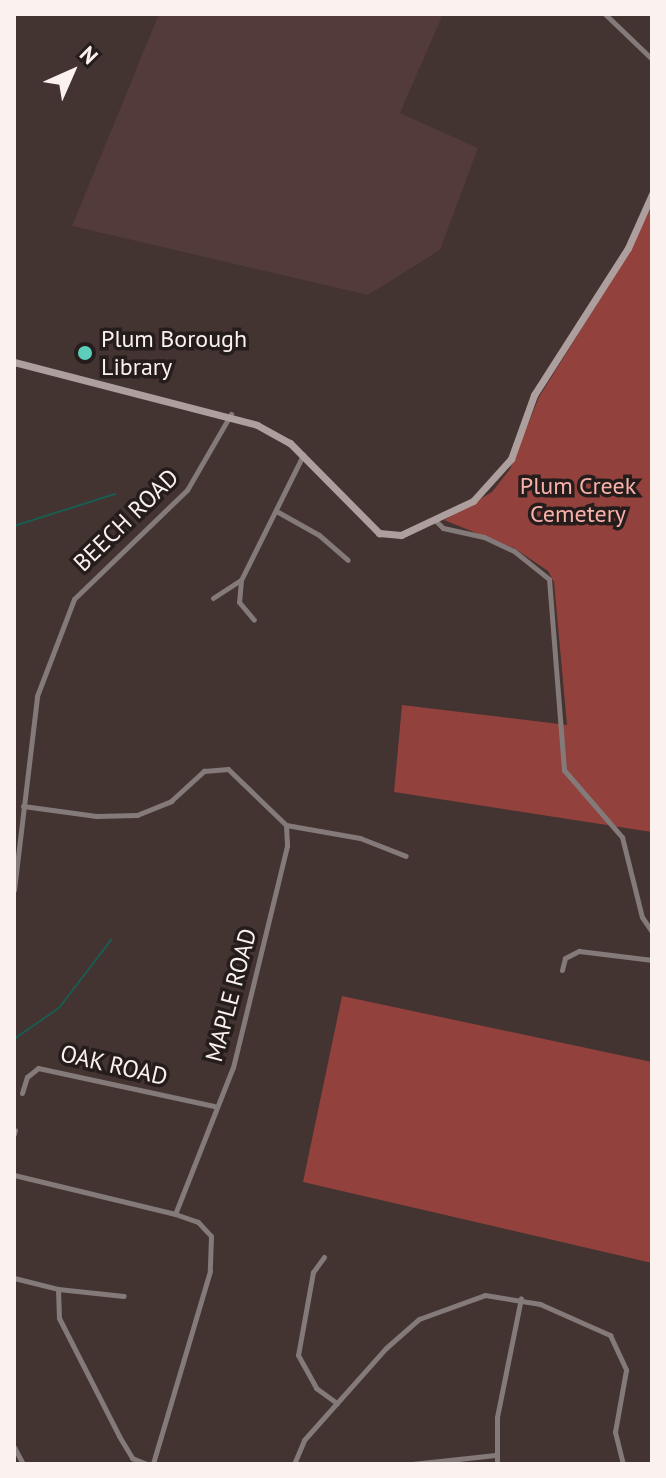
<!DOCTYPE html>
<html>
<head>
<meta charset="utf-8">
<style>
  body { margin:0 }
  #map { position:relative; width:666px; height:1478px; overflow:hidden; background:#433331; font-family:"PT Sans",sans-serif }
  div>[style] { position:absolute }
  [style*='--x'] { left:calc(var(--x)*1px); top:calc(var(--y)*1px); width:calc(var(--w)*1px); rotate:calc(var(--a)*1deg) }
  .built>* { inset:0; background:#523b39 }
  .green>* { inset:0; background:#92413d }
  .stream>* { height:2px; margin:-1px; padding:0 1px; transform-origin:1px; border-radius:1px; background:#195c50 }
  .street>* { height:5px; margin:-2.5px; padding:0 2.5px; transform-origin:2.5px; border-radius:2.5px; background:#837a79 }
  .secondary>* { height:7px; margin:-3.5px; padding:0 3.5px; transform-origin:3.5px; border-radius:3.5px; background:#ad9f9d }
  .dots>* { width:22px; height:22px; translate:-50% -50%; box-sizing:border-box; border:4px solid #251d1c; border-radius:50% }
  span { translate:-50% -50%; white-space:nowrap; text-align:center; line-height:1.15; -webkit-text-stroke:7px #251d1c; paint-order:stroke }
  .poi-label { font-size:24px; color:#fbf1ef }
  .left { translate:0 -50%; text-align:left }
  .park-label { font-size:24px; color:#f9b0a9 }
  .street-label { font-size:24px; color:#fbf1ef }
  .frame { position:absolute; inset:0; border:16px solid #fbf1ef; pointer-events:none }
  .north { position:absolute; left:32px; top:32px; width:80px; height:80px; -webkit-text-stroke:6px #251d1c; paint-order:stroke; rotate:45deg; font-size:22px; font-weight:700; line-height:32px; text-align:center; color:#fbf1ef }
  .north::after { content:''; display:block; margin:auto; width:28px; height:36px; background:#fbf1ef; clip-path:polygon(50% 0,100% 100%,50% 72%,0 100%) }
</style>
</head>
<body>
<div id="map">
  <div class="built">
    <div style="clip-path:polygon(159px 14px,443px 14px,400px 113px,478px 148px,440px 250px,368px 295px,72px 226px)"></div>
  </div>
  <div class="green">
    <div style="clip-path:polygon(652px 205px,652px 832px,394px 792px,402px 705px,567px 725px,554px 582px,548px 571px,514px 548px,444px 520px,492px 492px,510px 469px,539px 397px,623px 262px)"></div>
    <div style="clip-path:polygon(342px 996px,652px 1062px,652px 1263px,303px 1182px)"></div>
  </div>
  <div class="stream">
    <div style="--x:14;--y:526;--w:106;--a:-17.6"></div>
    <div style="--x:14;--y:1039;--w:55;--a:-34.6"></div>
    <div style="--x:59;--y:1008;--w:86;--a:-52.6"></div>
  </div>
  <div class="street">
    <div style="--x:605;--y:14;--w:65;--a:43.8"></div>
    <div style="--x:278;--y:512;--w:47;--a:29.3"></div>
    <div style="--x:319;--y:535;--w:38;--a:41"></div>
    <div style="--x:435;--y:520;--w:11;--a:45"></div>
    <div style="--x:443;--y:528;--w:42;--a:12.4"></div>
    <div style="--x:484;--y:537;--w:33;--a:25"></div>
    <div style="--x:514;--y:551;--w:45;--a:38.7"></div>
    <div style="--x:549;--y:579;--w:192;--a:85.5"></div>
    <div style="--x:564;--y:770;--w:89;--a:49.1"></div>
    <div style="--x:622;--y:837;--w:82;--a:76"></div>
    <div style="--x:642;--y:917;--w:18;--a:56"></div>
    <div style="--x:241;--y:580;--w:22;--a:95"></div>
    <div style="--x:239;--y:602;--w:23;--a:50"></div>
    <div style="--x:213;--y:598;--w:33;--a:-33"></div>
    <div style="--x:241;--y:580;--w:140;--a:-63.6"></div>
    <div style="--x:23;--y:806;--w:74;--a:7.8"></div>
    <div style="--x:96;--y:816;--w:41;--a:-1.4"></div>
    <div style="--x:137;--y:815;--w:37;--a:-22"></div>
    <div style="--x:171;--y:801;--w:45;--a:-42.3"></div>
    <div style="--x:204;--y:771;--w:24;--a:-5"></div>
    <div style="--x:228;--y:769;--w:81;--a:44"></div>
    <div style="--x:286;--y:825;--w:21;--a:87"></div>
    <div style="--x:287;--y:846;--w:228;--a:103.7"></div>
    <div style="--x:233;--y:1067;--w:158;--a:111.5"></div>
    <div style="--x:286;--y:825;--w:75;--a:10"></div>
    <div style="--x:360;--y:838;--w:49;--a:21.4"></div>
    <div style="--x:14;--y:890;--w:195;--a:-83.2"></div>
    <div style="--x:37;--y:696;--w:104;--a:-69.1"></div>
    <div style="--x:74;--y:599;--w:157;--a:-44"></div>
    <div style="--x:187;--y:490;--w:88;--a:-59.9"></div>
    <div style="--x:562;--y:970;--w:12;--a:-76"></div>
    <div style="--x:565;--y:958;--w:16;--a:-27"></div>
    <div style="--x:579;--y:951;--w:74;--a:7"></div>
    <div style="--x:22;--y:1093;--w:17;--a:-73"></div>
    <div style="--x:27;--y:1077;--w:14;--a:-39"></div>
    <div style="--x:38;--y:1068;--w:180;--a:12.2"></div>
    <div style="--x:14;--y:1134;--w:4;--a:-76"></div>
    <div style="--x:14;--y:1175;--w:166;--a:13.6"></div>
    <div style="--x:175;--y:1214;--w:24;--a:19"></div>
    <div style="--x:198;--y:1222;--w:19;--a:47"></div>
    <div style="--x:211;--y:1236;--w:35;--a:92"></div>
    <div style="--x:210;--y:1271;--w:201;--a:106.5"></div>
    <div style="--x:324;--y:1257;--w:19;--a:126"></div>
    <div style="--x:313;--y:1272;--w:84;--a:100.2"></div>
    <div style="--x:298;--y:1355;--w:38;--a:61"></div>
    <div style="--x:316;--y:1388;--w:26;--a:36"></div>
    <div style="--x:14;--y:1278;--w:45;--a:14"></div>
    <div style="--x:58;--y:1289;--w:66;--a:6.1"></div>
    <div style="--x:58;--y:1289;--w:29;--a:88"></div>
    <div style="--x:59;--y:1318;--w:132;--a:63"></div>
    <div style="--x:119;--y:1436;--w:26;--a:59"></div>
    <div style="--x:132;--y:1458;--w:16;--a:22"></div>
    <div style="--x:14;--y:1447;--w:19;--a:62"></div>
    <div style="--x:294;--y:1464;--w:26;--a:-67"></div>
    <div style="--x:304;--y:1440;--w:123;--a:-48.3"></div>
    <div style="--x:386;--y:1348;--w:44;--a:-41.3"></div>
    <div style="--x:419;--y:1319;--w:70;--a:-20"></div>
    <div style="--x:485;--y:1295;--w:56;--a:9.3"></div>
    <div style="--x:540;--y:1304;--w:77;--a:23.9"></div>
    <div style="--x:610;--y:1335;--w:38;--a:65"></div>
    <div style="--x:626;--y:1370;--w:63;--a:100.1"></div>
    <div style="--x:615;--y:1432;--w:33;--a:76"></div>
    <div style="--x:412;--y:1464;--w:84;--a:-6.1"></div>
    <div style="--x:497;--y:1464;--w:47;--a:-90"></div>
    <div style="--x:497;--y:1417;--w:121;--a:-78.6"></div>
  </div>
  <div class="secondary">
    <div style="--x:14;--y:362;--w:251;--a:14.5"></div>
    <div style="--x:257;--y:425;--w:38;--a:29"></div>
    <div style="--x:290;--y:443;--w:127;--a:45.3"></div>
    <div style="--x:379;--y:533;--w:22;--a:5"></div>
    <div style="--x:401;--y:535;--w:80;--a:-25.3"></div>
    <div style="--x:473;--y:501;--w:57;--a:-47.9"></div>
    <div style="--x:511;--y:459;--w:68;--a:-70.2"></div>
    <div style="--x:534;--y:395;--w:174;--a:-57.4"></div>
    <div style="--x:628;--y:248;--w:59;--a:-66"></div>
  </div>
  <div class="dots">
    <div style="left:85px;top:353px;background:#5dceb9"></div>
  </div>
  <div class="poi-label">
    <span class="left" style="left:101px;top:353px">Plum Borough<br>Library</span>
  </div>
  <div class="park-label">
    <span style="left:578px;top:500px">Plum Creek<br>Cemetery</span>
  </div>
  <div class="street-label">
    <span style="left:126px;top:520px;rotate:-44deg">BEECH ROAD</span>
    <span style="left:231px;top:995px;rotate:-75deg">MAPLE ROAD</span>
    <span style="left:114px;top:1065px;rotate:13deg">OAK ROAD</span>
  </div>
  <div class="frame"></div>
  <div class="north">N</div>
</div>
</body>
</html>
